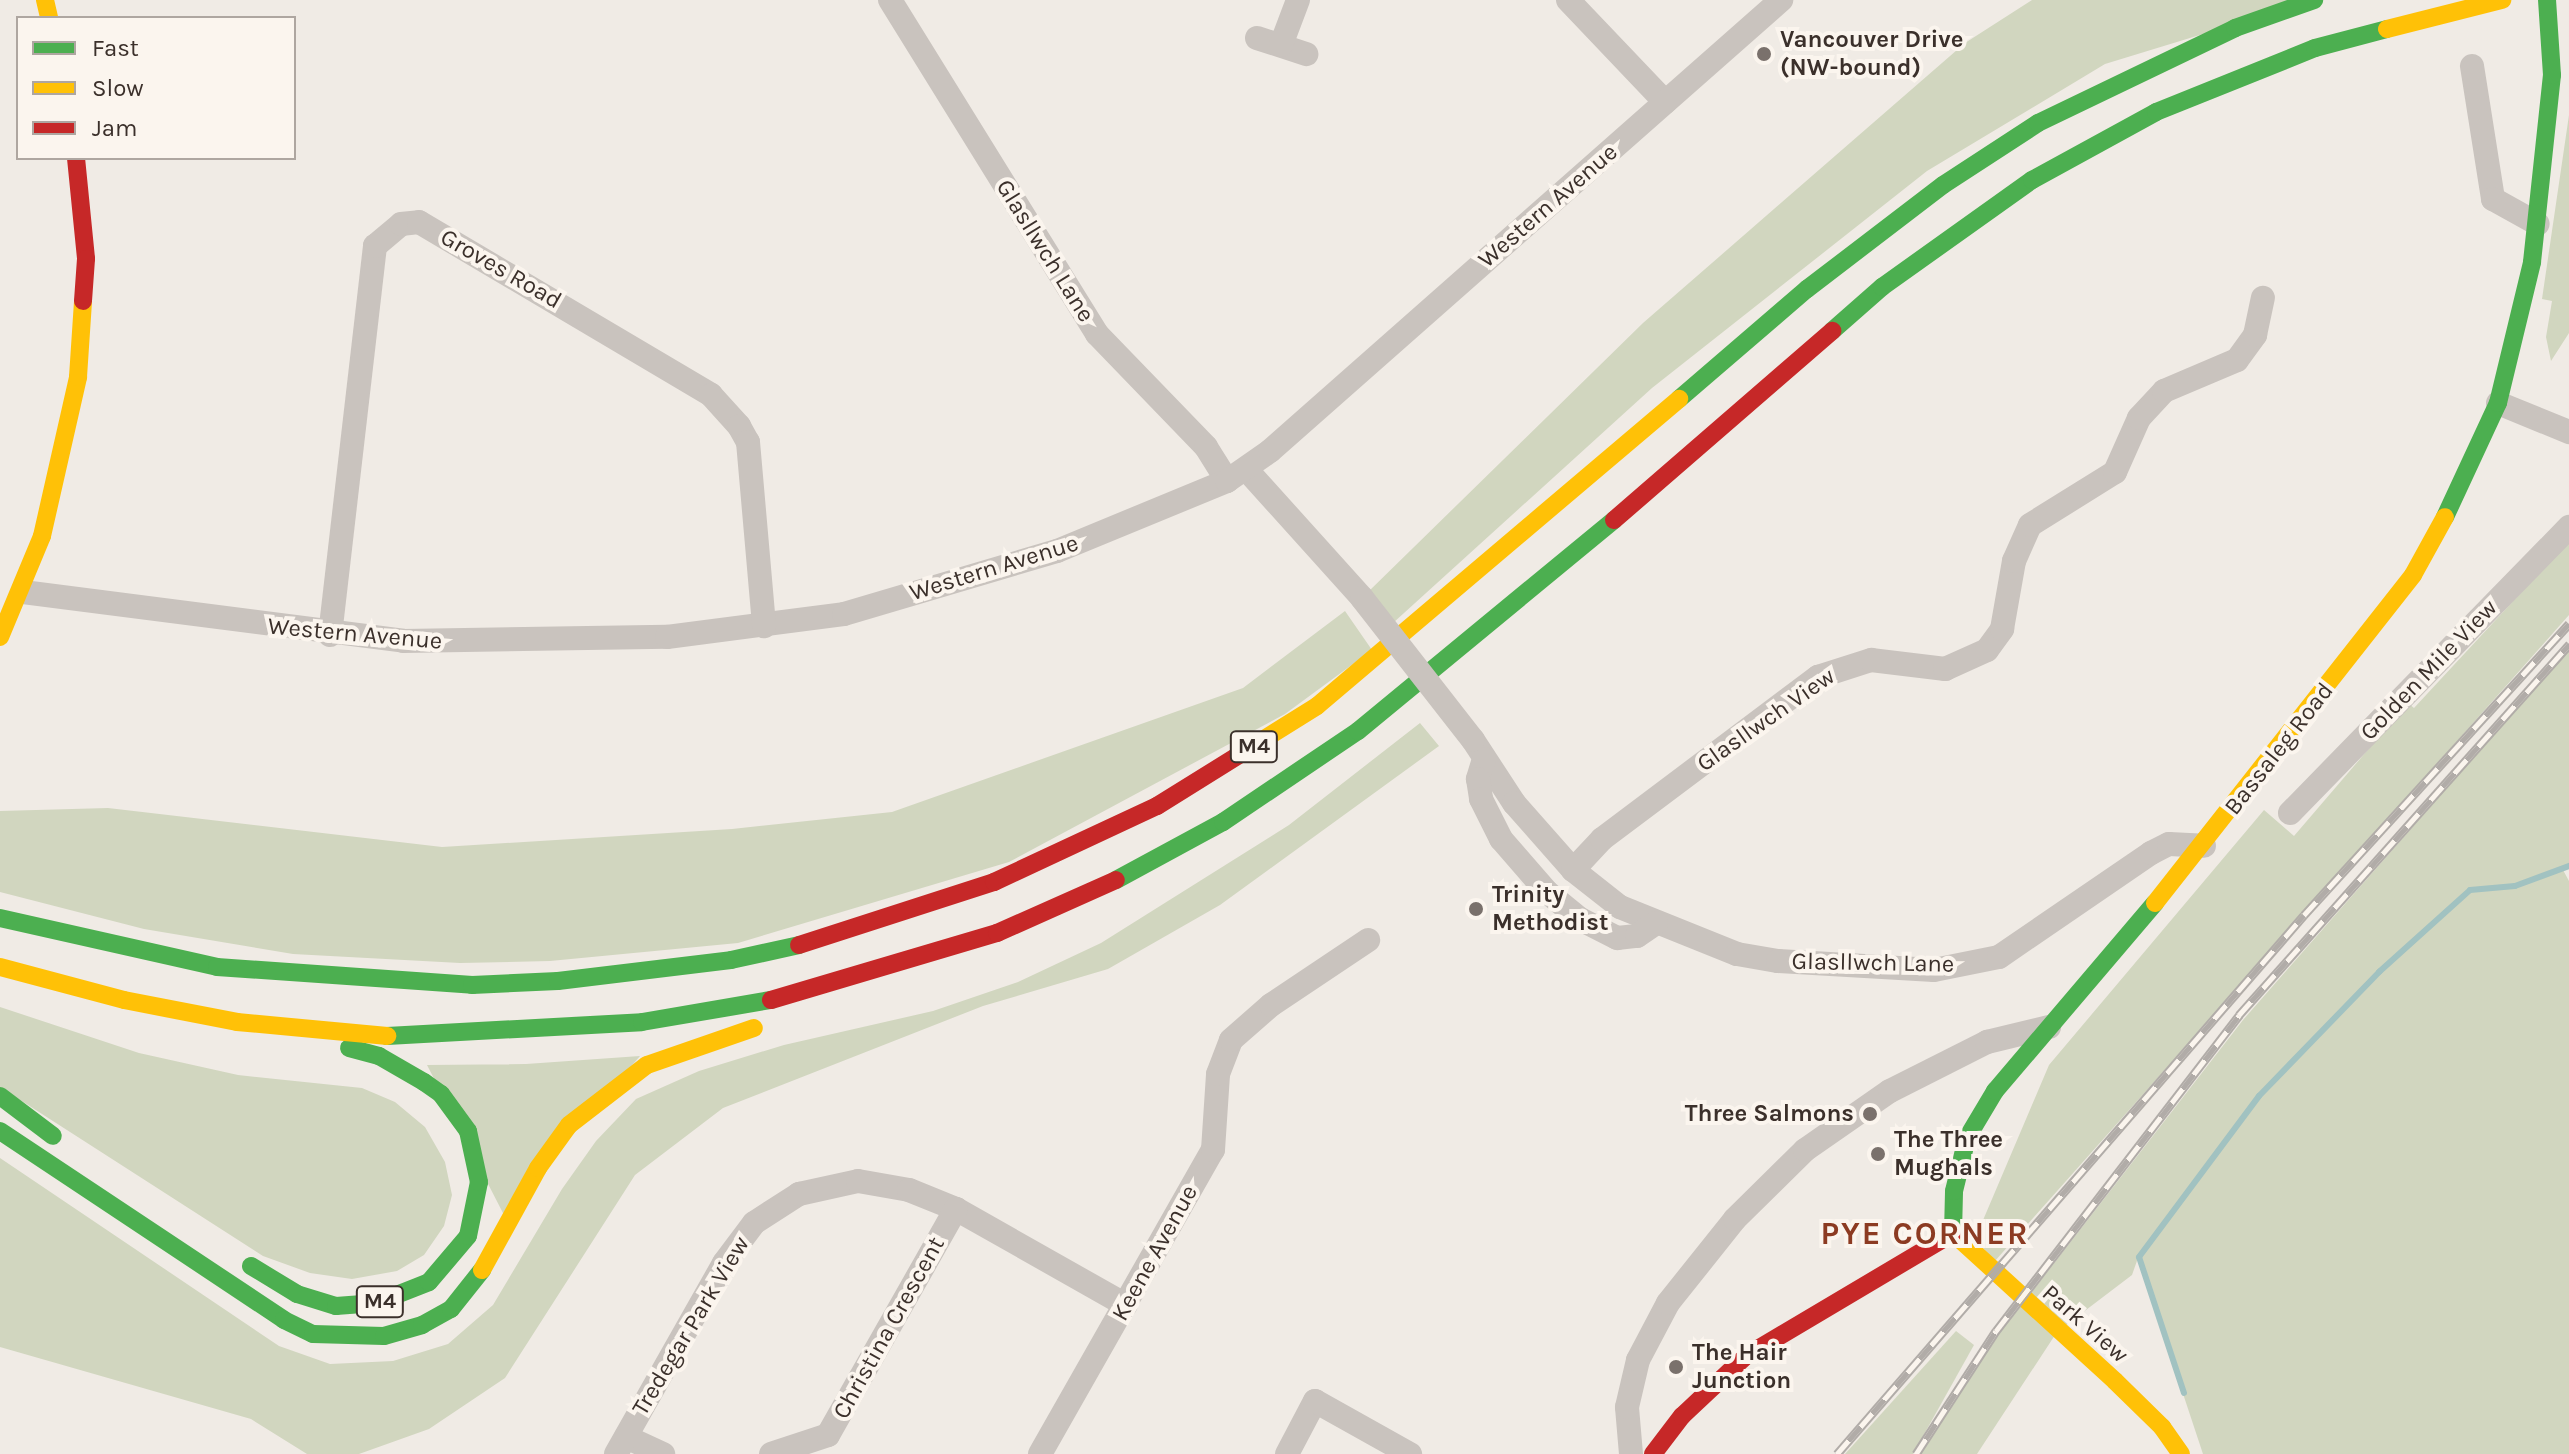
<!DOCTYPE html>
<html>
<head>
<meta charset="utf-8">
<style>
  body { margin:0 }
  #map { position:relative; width:2569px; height:1454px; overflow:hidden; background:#f0ebe5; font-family:Karla,sans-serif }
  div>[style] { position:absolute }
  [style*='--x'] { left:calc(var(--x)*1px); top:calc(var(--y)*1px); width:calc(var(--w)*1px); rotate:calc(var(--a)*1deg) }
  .green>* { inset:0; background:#d1d6bf }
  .stream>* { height:6px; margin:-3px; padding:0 3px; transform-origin:3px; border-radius:3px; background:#a1c2c1 }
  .street>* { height:24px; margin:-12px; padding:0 12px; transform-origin:12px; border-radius:12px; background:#c9c3be }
  .fast>* { height:18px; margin:-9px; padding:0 9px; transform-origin:9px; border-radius:9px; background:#4caf50 }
  .slow>* { height:18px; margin:-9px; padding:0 9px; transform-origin:9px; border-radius:9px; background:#ffc107 }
  .jam>* { height:18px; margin:-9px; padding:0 9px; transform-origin:9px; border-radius:9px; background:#c62828 }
  .rail>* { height:9px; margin-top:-4.5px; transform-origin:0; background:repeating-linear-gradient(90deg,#fbf5ee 0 18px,#b1aca8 0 36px); box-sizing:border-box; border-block:2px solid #b1aca8 }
  .street-bridge>* { height:24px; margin:-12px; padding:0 12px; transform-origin:12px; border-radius:12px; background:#c9c3be }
  .dots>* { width:22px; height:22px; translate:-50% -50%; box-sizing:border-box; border:4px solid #fbf5ee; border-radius:50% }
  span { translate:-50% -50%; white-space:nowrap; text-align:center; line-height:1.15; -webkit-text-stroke:8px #fbf5ee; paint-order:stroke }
  .shield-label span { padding:2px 6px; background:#fbf5ee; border:2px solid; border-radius:6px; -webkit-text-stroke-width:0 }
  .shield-label { font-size:22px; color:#3b302b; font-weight:700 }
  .poi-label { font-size:24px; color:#3b302b; font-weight:700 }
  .left { translate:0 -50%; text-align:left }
  .right { translate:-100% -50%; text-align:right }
  .street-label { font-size:24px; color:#3b302b }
  .district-label { font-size:32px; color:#8c3b22; font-weight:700; letter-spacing:2px }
  .legend { position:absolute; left:16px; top:16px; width:280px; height:144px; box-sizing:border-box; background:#fbf5ee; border:2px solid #aea6a0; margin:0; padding:10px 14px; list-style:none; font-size:24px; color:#3b302b }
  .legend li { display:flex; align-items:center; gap:16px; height:40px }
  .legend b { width:40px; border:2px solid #aea6a0 }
</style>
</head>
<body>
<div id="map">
  <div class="green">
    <div style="clip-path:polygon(2032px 0,2314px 0,2105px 64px,1927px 171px,1652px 388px,1393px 623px,1367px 593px,1643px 323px,1965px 43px)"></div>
    <div style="clip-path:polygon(2569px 115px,2569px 333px,2551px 361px,2546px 337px,2552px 301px,2542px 299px)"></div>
    <div style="clip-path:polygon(2569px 541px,2569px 615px,1995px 1261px,1975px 1239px,2049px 1065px,2264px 810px,2294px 836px,2408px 703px,2414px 708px)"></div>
    <div style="clip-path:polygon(1345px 611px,1372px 650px,1285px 714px,1009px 862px,738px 943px,550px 961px,460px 963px,293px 954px,144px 929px,0 892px,0 811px,108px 808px,442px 847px,732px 829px,892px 812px,1243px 688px)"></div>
    <div style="clip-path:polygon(2569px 649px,2569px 866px,2563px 870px,2569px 881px,2569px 1454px,2203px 1454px,2138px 1258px,2132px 1275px,2057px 1332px,1977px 1454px,1920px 1454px,1999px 1334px,2243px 1020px)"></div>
    <div style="clip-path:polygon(1420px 723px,1439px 746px,1220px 905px,1108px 969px,983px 1006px,723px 1108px,635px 1175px,505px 1378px,429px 1429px,359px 1454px,307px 1454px,251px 1419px,0 1347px,0 1158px,279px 1346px,330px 1364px,393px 1361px,448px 1344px,493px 1305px,562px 1189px,596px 1141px,636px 1099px,699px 1071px,784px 1045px,933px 1011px,1018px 982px,1101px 943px,1289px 825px)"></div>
    <div style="clip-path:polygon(0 1007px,139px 1053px,238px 1075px,362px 1088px,395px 1102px,425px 1127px,445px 1162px,452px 1195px,444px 1226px,424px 1255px,397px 1271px,352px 1279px,310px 1273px,263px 1256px,0 1087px)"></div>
    <div style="clip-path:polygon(640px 1056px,504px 1215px,427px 1065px,526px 1064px)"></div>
    <div style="clip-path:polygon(1956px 1331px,1974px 1345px,1913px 1454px,1845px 1454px)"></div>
  </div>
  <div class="stream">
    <div style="--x:2184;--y:1393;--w:143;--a:-108.3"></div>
    <div style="--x:2139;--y:1257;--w:201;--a:-53.3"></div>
    <div style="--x:2259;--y:1096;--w:173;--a:-45.9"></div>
    <div style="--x:2379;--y:972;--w:122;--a:-42"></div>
    <div style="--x:2470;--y:890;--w:45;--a:-5.1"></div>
    <div style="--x:2515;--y:886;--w:58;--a:-20.3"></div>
  </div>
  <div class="street">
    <div style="--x:890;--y:0;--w:393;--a:58.2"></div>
    <div style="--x:1097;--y:334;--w:157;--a:46"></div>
    <div style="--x:1206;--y:447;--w:40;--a:58"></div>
    <div style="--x:1568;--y:0;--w:141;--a:46.4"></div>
    <div style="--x:1257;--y:38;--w:52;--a:18.1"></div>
    <div style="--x:1281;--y:45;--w:48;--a:-69.3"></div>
    <div style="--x:2472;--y:66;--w:135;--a:81"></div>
    <div style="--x:2493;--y:199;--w:51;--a:29.1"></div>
    <div style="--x:2498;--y:403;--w:77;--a:22.2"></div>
    <div style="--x:1246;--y:469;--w:173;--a:48"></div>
    <div style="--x:23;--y:592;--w:383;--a:7.3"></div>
    <div style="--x:403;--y:641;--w:264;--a:-0.9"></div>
    <div style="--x:667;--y:637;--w:178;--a:-7.4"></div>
    <div style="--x:844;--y:614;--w:222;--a:-16.5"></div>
    <div style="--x:1057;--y:551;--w:184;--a:-22.4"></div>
    <div style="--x:1227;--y:481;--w:52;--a:-34.9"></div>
    <div style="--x:1270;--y:451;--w:682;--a:-41.43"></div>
    <div style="--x:330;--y:635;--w:392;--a:-83.4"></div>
    <div style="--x:375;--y:246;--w:34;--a:-40"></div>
    <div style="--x:401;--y:224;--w:18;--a:-6"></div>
    <div style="--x:419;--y:222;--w:339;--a:30.6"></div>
    <div style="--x:711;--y:395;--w:42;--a:47.9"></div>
    <div style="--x:739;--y:426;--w:18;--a:61"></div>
    <div style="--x:748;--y:442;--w:185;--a:85"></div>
    <div style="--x:1473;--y:740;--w:75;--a:56.9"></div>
    <div style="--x:1514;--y:803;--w:89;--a:48.6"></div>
    <div style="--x:1573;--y:870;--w:60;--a:38.2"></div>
    <div style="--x:1620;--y:907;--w:126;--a:21.9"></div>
    <div style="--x:1737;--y:954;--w:42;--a:9.7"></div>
    <div style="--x:1778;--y:961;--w:156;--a:3.3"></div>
    <div style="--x:1934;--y:970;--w:66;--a:-11.3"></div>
    <div style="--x:1999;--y:957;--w:184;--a:-34.4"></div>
    <div style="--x:2151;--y:853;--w:20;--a:-27"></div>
    <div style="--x:2169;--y:844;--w:35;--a:3"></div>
    <div style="--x:1484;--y:759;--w:21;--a:107"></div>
    <div style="--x:1478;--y:779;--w:20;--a:81"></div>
    <div style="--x:1481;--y:799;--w:45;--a:63.4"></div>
    <div style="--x:1501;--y:839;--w:70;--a:49"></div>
    <div style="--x:1547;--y:892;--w:43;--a:39.3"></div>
    <div style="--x:1580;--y:919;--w:42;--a:27.2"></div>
    <div style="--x:1617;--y:938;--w:20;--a:-6"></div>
    <div style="--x:1637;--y:936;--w:23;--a:-34"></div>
    <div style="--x:2290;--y:813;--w:400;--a:-45.7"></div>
    <div style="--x:1573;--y:870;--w:42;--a:-46.9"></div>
    <div style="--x:1602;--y:839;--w:270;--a:-36.9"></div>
    <div style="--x:1818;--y:677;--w:56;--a:-17.8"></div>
    <div style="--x:1871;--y:660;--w:75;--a:6.9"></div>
    <div style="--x:1945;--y:669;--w:46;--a:-24.3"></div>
    <div style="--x:1987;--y:650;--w:26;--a:-54"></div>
    <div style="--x:2002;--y:629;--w:69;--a:-80"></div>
    <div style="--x:2014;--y:561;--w:39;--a:-66"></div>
    <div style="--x:2030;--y:525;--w:100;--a:-31.9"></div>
    <div style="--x:2115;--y:472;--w:59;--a:-66"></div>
    <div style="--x:2139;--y:418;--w:37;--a:-47"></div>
    <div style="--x:2164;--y:391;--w:79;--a:-23"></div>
    <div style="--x:2237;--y:360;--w:31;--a:-54"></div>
    <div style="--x:2255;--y:335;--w:38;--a:-78"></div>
    <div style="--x:626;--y:1437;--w:41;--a:24.7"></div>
    <div style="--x:616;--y:1454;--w:219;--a:-60.5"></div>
    <div style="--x:724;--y:1263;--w:50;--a:-53.1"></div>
    <div style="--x:754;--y:1223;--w:54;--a:-32.8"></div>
    <div style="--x:799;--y:1194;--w:60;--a:-12.4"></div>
    <div style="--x:858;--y:1181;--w:52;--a:10"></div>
    <div style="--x:909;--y:1190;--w:51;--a:22"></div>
    <div style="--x:956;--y:1209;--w:195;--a:29.5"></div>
    <div style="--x:771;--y:1454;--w:60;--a:-18.4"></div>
    <div style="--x:828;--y:1435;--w:260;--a:-60.5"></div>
    <div style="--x:1040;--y:1454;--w:350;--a:-60.4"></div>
    <div style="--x:1213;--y:1150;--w:76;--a:-86.2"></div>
    <div style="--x:1218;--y:1074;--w:36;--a:-69"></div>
    <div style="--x:1231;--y:1040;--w:53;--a:-41.2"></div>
    <div style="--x:1271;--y:1005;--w:117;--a:-33.8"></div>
    <div style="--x:1287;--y:1454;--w:60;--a:-62.2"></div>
    <div style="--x:1315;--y:1401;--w:109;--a:29.2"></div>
    <div style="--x:1631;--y:1454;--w:47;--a:-94.9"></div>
    <div style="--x:1627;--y:1407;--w:48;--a:-76.8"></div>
    <div style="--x:1638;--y:1360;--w:64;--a:-62.2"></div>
    <div style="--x:1668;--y:1303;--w:107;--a:-51.4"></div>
    <div style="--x:1735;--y:1219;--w:98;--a:-44.6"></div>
    <div style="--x:1805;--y:1150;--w:103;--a:-34.8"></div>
    <div style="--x:1890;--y:1091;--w:109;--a:-26.8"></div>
    <div style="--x:1987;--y:1042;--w:64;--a:-13.6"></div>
  </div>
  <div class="fast">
    <div style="--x:1832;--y:331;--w:67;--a:-41.3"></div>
    <div style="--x:1882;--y:287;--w:184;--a:-35.5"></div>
    <div style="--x:2032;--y:180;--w:141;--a:-28.7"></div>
    <div style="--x:2156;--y:112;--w:171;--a:-21.9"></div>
    <div style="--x:2315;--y:48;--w:74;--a:-14.8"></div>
    <div style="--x:1679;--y:399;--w:169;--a:-40.7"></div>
    <div style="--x:1807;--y:289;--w:171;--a:-37.4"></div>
    <div style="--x:1943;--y:185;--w:113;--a:-33.1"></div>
    <div style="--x:2038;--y:123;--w:219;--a:-25.7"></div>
    <div style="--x:2235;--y:28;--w:84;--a:-19.5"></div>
    <div style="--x:2445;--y:517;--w:126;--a:-65.1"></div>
    <div style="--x:2498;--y:403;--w:145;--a:-76.4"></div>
    <div style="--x:2532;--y:262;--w:188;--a:-83.9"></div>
    <div style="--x:2552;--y:75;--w:75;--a:-93.8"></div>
    <div style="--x:1116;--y:880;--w:122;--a:-28.5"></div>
    <div style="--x:1223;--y:822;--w:163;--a:-34"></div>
    <div style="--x:1358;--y:731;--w:332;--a:-39.5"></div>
    <div style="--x:0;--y:918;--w:222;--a:12.7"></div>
    <div style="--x:217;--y:967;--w:256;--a:4"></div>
    <div style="--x:472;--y:985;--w:86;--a:-2.7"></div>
    <div style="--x:558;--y:981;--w:174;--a:-6.9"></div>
    <div style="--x:731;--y:960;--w:70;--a:-12.4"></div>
    <div style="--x:387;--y:1036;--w:255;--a:-3.1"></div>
    <div style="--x:642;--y:1022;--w:131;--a:-9.7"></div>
    <div style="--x:0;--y:1096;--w:66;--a:37"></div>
    <div style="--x:0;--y:1131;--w:341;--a:33.6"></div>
    <div style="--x:284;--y:1320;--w:32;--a:26"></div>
    <div style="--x:313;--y:1334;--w:71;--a:1.6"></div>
    <div style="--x:384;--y:1336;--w:40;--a:-16"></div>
    <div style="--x:422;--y:1325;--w:33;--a:-29"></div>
    <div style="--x:451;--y:1309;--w:50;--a:-51.5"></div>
    <div style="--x:1953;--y:1233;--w:42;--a:-88.6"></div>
    <div style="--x:1954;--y:1191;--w:55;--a:-76.2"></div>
    <div style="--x:1967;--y:1138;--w:55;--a:-59.2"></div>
    <div style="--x:1995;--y:1091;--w:247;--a:-49.6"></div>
    <div style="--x:251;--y:1266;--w:54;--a:31.3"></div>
    <div style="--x:297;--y:1294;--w:41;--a:17.1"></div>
    <div style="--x:336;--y:1306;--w:40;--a:-4.3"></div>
    <div style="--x:376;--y:1303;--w:57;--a:-21.6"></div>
    <div style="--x:429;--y:1282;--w:60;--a:-49.7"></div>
    <div style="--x:468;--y:1236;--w:55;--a:-78.5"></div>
    <div style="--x:479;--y:1182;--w:52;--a:-102.2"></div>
    <div style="--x:468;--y:1131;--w:46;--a:-126.1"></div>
    <div style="--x:441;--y:1094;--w:21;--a:-145"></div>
    <div style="--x:424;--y:1082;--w:52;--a:-150"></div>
    <div style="--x:379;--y:1056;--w:31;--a:-165"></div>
  </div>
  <div class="slow">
    <div style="--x:45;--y:0;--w:18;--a:77"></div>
    <div style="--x:2387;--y:29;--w:119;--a:-14.2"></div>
    <div style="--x:0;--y:637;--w:109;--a:-67.4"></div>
    <div style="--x:42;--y:536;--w:163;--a:-77.2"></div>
    <div style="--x:78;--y:377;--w:76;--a:-86.2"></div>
    <div style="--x:1250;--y:748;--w:79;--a:-32.1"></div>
    <div style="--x:1317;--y:706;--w:475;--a:-40.3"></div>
    <div style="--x:2155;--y:903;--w:417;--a:-51.8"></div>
    <div style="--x:2413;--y:575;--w:66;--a:-61.1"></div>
    <div style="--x:0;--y:967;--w:128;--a:14.9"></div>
    <div style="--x:124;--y:1000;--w:115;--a:11"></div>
    <div style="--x:237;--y:1022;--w:151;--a:5.3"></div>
    <div style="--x:1953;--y:1233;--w:219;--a:42.4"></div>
    <div style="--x:2115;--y:1381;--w:66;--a:44.4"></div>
    <div style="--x:2162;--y:1427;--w:33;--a:55"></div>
    <div style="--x:482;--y:1270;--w:116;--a:-61.2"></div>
    <div style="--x:538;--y:1168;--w:53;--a:-54.2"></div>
    <div style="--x:569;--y:1125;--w:98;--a:-37.6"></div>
    <div style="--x:647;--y:1065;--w:113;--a:-19.1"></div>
  </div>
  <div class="jam">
    <div style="--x:76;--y:158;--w:101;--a:84.3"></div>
    <div style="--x:86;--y:259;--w:42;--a:94.1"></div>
    <div style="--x:1614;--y:520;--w:289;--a:-40.9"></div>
    <div style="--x:799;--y:945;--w:205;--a:-17.9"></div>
    <div style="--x:994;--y:882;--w:180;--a:-25"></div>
    <div style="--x:1157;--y:806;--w:110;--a:-31.9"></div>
    <div style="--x:771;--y:1000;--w:236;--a:-16.5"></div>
    <div style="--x:997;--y:933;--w:130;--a:-24"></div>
    <div style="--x:1653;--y:1454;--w:48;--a:-52.7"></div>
    <div style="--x:1682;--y:1416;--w:88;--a:-43.2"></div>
    <div style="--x:1746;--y:1356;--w:241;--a:-30.7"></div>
  </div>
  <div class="rail">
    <div style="--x:1837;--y:1454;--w:713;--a:-49.09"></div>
    <div style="--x:2304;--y:915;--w:394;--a:-47.7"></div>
    <div style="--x:1916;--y:1454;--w:147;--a:-57"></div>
    <div style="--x:1996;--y:1331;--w:399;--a:-52.4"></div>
    <div style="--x:2239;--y:1015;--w:497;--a:-48.3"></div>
  </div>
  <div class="street-bridge">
    <div style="--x:1362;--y:598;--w:180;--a:52"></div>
  </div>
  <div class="dots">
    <div style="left:1764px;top:54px;background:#7a716c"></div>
    <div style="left:1476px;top:909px;background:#7a716c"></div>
    <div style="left:1870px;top:1114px;background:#7a716c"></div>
    <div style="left:1878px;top:1154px;background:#7a716c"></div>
    <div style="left:1676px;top:1367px;background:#7a716c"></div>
  </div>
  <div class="shield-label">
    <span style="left:1254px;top:747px">M4</span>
    <span style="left:380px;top:1302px">M4</span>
  </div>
  <div class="poi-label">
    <span class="left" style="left:1780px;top:54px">Vancouver Drive<br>(NW-bound)</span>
    <span class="left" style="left:1492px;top:909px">Trinity<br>Methodist</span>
    <span class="right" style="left:1854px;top:1114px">Three Salmons</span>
    <span class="left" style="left:1894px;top:1154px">The Three<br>Mughals</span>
    <span class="left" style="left:1692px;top:1367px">The Hair<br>Junction</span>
  </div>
  <div class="street-label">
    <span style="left:1548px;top:206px;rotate:-41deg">Western Avenue</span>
    <span style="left:1045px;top:251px;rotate:58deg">Glasllwch Lane</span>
    <span style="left:501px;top:269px;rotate:30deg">Groves Road</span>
    <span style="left:994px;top:568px;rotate:-17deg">Western Avenue</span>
    <span style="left:355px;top:634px;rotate:5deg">Western Avenue</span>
    <span style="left:2429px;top:670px;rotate:-46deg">Golden Mile View</span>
    <span style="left:1766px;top:720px;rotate:-35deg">Glasllwch View</span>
    <span style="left:2279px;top:749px;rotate:-52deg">Bassaleg Road</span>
    <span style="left:1873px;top:963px;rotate:1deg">Glasllwch Lane</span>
    <span style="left:1155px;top:1253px;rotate:-61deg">Keene Avenue</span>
    <span style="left:2085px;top:1324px;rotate:41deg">Park View</span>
    <span style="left:691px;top:1326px;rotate:-59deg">Tredegar Park View</span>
    <span style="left:889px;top:1328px;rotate:-61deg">Christina Crescent</span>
  </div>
  <div class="district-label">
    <span style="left:1925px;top:1234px">PYE CORNER</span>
  </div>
  <ul class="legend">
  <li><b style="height:10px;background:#4caf50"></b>Fast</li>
  <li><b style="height:10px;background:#ffc107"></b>Slow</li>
  <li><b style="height:10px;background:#c62828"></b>Jam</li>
  </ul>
</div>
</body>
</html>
